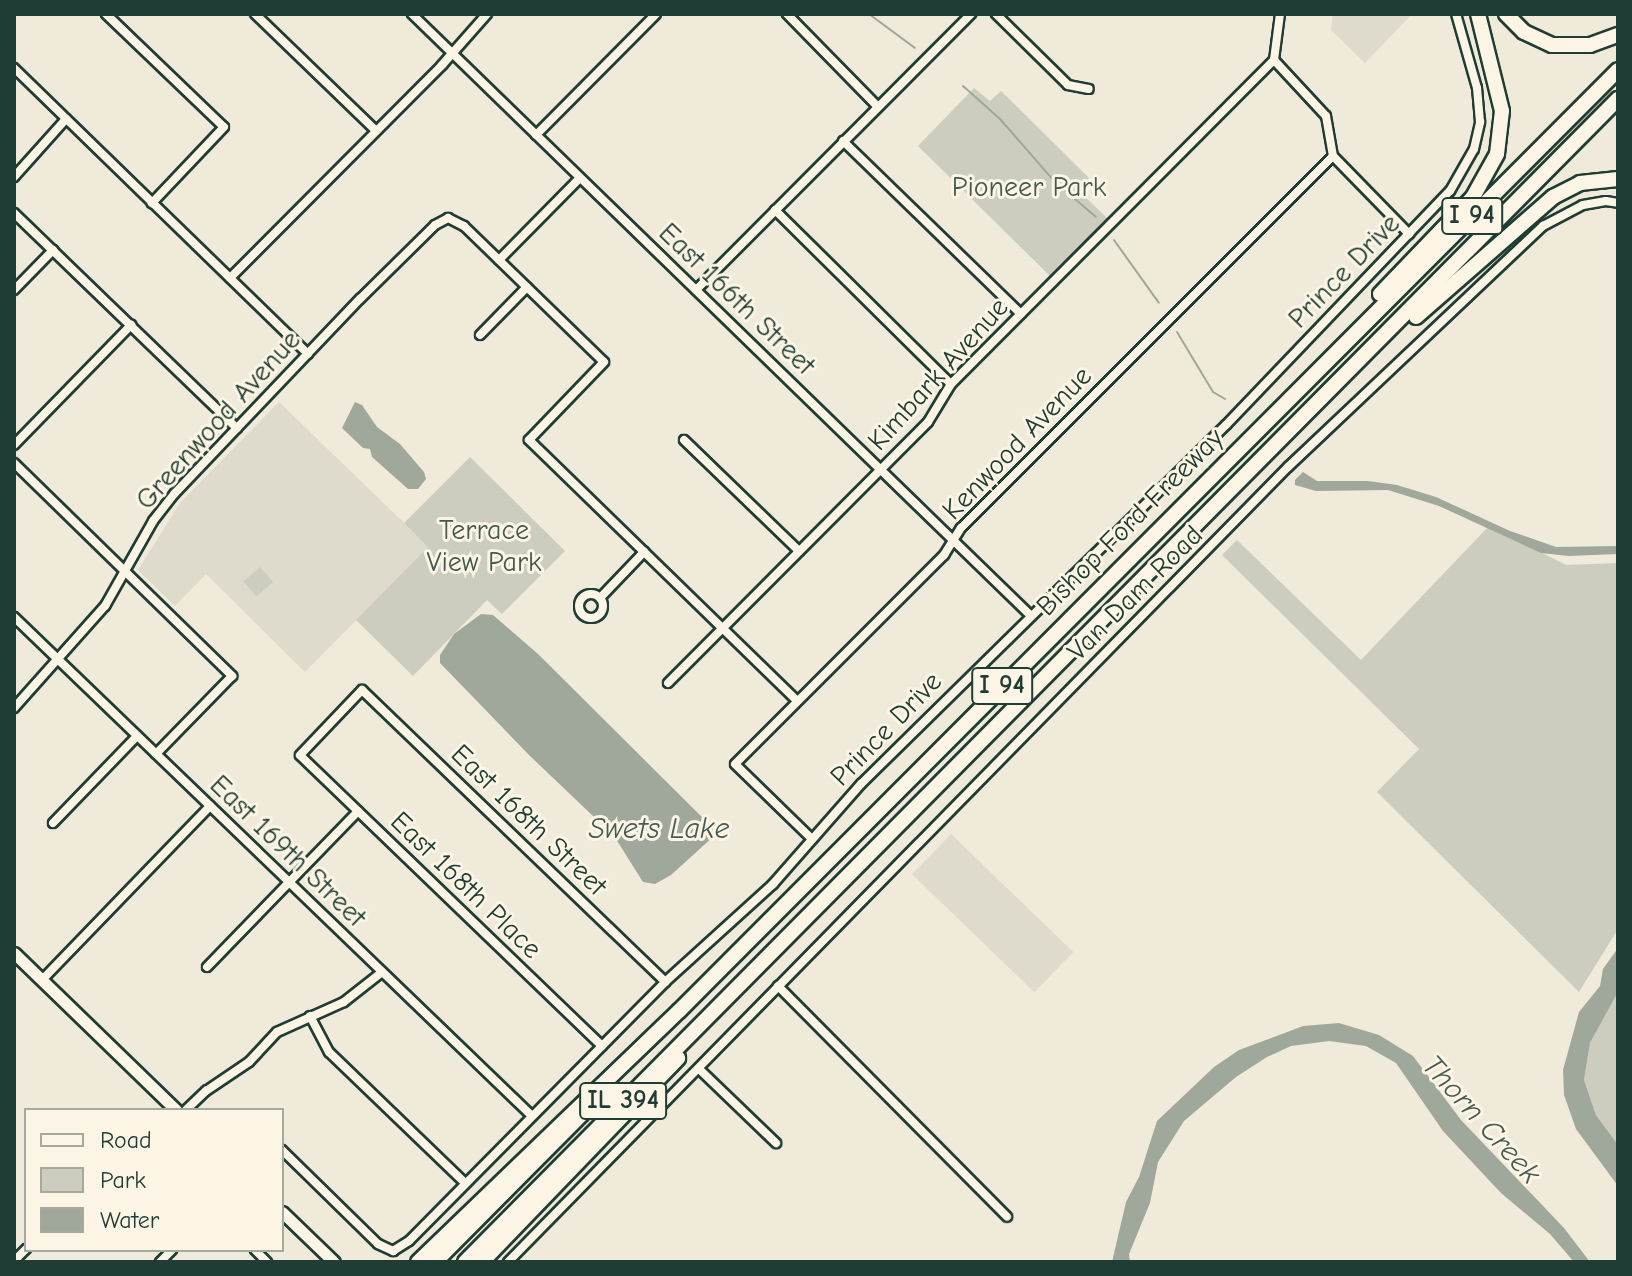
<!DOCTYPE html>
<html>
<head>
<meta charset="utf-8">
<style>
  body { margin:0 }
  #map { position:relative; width:1632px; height:1276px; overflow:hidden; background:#efeada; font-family:"Comic Neue",sans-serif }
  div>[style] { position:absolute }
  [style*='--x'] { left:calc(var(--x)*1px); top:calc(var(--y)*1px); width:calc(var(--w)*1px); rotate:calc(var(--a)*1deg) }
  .built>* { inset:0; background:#dedbcc; transform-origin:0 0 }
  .green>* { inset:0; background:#cccdbf; transform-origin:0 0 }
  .water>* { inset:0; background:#9fa89a }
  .stream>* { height:2px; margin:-1px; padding:0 1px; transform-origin:1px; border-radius:1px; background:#9fa89a }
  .roads { filter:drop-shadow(2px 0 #1f3d34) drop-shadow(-2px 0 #1f3d34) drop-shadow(0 2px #1f3d34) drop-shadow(0 -2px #1f3d34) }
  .street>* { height:8px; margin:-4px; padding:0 4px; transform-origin:4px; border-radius:4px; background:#fcf5e5 }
  .street>.ring { margin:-4px; padding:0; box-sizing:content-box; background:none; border:8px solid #fcf5e5; border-radius:50% }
  .secondary>* { height:11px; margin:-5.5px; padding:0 5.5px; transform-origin:5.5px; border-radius:5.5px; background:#fcf5e5 }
  .highway>* { height:14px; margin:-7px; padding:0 7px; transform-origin:7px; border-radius:7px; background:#fcf5e5 }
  span { translate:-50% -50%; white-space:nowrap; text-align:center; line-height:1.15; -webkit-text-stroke:6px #fcf5e5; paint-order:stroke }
  .shield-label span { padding:2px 6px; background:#fcf5e5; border:2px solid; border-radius:6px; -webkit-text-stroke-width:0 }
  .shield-label { font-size:26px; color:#1f3d34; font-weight:700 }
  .park-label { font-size:28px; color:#425a50 }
  .street-label { font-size:28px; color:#1f3d34 }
  .water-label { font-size:30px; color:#455d53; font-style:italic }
  .frame { position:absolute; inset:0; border:16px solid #1f3d34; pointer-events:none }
  .legend { position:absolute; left:24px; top:1108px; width:260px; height:144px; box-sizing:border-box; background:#fcf5e5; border:2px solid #a4ab9e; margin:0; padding:10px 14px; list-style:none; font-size:24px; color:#1f3d34 }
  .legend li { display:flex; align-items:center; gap:16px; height:40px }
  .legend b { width:40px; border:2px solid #a4ab9e }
</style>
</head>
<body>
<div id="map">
  <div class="built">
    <div style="clip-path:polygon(1333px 14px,1412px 14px,1365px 63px,1331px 30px)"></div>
    <div style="clip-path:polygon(279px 402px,429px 547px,305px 672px,206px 574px,175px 606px,138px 570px,180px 503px)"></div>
    <div style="left:951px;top:834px;width:170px;height:56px;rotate:44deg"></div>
  </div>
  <div class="green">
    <div style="clip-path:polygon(974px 88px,990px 101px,1001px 91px,1089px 178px,1078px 190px,1108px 219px,1051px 277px,918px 146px)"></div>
    <div style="clip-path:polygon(470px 457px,565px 551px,502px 614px,487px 600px,413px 676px,356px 620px,428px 547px,404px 523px)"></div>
    <div style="clip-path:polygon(1489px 526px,1566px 565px,1618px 563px,1618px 929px,1579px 992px,1377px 792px,1419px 749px,1222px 555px,1237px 540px,1361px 660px)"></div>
    <div style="left:260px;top:567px;width:20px;height:22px;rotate:49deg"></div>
    <div style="clip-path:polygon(1618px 992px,1618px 1145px,1596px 1115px,1584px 1080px,1590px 1043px)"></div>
  </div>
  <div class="water">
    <div style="clip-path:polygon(355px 402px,362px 405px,377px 427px,400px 444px,424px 472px,426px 479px,418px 489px,408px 489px,372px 457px,370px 449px,363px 448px,342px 428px)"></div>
    <div style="clip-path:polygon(1303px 472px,1317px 481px,1368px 481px,1397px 485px,1436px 497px,1510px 531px,1556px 547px,1618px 546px,1618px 554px,1569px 556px,1541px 553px,1439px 506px,1388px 490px,1316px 491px,1295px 485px,1295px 480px)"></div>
    <div style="clip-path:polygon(481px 614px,493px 615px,538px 654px,713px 828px,714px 836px,671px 875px,655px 884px,643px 882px,614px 836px,529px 755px,440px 663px,440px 655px,454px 634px)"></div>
    <div style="clip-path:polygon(1618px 948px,1618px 992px,1590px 1043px,1584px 1080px,1596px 1115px,1618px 1145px,1618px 1186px,1576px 1129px,1564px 1095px,1563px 1070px,1579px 1012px,1600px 986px,1603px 969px)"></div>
    <div style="clip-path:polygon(1339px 1023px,1379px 1035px,1413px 1056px,1461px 1120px,1564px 1228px,1590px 1262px,1574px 1262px,1550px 1234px,1501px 1193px,1443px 1131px,1396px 1063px,1366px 1046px,1329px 1041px,1291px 1046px,1267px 1057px,1236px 1077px,1184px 1121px,1158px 1162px,1150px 1203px,1129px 1254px,1130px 1262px,1112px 1262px,1126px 1202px,1139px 1177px,1157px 1121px,1214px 1067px,1239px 1050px,1303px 1026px)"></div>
  </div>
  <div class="stream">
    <div style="--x:869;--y:14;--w:57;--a:36.5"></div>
    <div style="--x:963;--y:86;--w:50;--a:41.7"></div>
    <div style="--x:1000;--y:119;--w:82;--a:48.9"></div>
    <div style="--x:1054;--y:181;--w:55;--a:40.6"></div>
    <div style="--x:1114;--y:240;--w:77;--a:54.5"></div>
    <div style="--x:1177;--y:332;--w:70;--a:59"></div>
    <div style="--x:1213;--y:392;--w:14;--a:30"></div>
  </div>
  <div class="roads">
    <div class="street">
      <div style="--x:106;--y:14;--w:163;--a:43.8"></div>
      <div style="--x:224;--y:127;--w:105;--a:133.5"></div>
      <div style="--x:255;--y:14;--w:168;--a:44"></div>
      <div style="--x:412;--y:14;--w:862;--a:44.2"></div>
      <div style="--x:787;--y:14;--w:130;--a:45.6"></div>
      <div style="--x:996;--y:14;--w:101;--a:44.6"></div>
      <div style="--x:1068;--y:85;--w:21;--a:11"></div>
      <div style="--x:1274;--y:60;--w:76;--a:47.1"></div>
      <div style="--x:1326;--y:116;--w:41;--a:80.1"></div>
      <div style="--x:1333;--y:156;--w:109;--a:45.7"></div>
      <div style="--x:1274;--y:60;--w:46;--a:-82.6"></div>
      <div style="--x:14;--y:68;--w:410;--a:44.2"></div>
      <div style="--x:536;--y:135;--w:170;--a:-45.2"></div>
      <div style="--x:843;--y:141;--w:248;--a:44.2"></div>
      <div style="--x:14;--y:177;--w:78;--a:-48.1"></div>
      <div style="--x:775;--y:210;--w:247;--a:44.7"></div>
      <div style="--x:14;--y:213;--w:310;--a:44"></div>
      <div style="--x:499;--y:260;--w:115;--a:-45.4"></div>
      <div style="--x:230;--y:278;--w:301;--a:-45.1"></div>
      <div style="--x:442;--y:65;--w:68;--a:-48.6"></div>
      <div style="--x:14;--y:290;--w:56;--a:-45.7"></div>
      <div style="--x:696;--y:290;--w:390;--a:-45.1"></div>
      <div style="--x:480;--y:335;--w:67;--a:-45.6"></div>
      <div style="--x:684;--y:440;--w:160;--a:44"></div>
      <div style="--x:14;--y:445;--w:168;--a:-45.7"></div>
      <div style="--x:14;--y:463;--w:305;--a:44.3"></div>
      <div style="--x:232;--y:676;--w:109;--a:134.3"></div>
      <div class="ring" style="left:579px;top:594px;width:16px;height:16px"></div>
      <div style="--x:600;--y:598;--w:64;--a:-46.3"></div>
      <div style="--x:14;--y:617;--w:719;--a:43.93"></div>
      <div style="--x:668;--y:683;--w:368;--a:-45.1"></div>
      <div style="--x:928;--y:422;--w:44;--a:-58.8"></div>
      <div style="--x:951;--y:384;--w:457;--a:-45.1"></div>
      <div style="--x:14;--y:708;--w:137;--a:-48.3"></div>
      <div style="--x:105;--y:606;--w:98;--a:-60.5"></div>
      <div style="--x:153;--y:521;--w:36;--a:-52"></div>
      <div style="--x:175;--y:493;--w:268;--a:-46.4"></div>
      <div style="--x:360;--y:299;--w:105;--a:-44.6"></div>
      <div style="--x:435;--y:225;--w:15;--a:-28"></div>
      <div style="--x:448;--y:218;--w:18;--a:27"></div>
      <div style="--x:464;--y:226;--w:195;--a:44.2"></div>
      <div style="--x:604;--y:362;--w:108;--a:133.9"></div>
      <div style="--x:529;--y:440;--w:374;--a:44.2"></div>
      <div style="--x:53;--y:823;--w:121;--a:-46"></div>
      <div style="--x:812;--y:839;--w:107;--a:-135.8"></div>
      <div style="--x:735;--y:764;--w:296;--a:-45"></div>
      <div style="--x:944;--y:555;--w:32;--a:-58"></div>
      <div style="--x:961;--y:528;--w:526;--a:-45"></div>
      <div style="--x:207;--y:967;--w:217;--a:-45.9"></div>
      <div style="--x:42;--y:980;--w:242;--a:-46"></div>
      <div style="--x:778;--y:986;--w:325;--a:45.2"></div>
      <div style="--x:310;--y:1016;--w:41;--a:62.2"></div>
      <div style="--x:329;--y:1052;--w:189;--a:43.9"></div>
      <div style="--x:602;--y:1046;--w:419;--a:-136.1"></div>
      <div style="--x:300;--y:755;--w:90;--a:-46.4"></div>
      <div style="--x:362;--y:690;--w:421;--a:43.9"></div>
      <div style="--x:699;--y:1069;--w:107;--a:43.9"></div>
      <div style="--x:186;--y:1110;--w:28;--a:-44"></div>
      <div style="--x:206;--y:1091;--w:52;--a:-34"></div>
      <div style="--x:249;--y:1062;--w:41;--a:-47"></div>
      <div style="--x:277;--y:1032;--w:73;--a:-24.1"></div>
      <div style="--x:344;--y:1002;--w:48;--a:-38.3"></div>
      <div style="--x:282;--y:1150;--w:134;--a:44.4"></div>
      <div style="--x:378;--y:1244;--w:17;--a:25"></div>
      <div style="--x:393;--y:1251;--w:19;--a:-32"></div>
      <div style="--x:409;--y:1241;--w:364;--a:-45.3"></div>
      <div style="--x:665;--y:982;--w:146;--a:-42.2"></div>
      <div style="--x:773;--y:884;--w:133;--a:-48.7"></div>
      <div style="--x:861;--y:784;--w:512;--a:-44.53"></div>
      <div style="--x:1226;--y:425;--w:324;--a:-46.3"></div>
      <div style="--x:1450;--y:191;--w:48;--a:-60.3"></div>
      <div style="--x:1474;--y:149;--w:28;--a:-77"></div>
      <div style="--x:1480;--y:122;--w:34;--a:-95"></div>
      <div style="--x:1477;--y:88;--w:77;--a:-105.8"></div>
      <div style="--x:255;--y:1250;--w:17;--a:45"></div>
      <div style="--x:14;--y:1261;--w:17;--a:-45"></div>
      <div style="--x:160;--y:1262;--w:17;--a:-45"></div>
      <div style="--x:508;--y:1262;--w:1114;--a:-45.55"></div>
      <div style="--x:1288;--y:467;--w:351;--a:-43.4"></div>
      <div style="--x:1543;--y:226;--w:45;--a:-27.7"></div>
      <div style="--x:1583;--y:205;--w:23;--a:-10"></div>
      <div style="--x:1606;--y:201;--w:12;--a:9"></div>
    </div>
    <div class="secondary">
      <div style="--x:14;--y:953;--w:226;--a:44.1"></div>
      <div style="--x:282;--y:1212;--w:72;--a:43.9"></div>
    </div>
    <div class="highway">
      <div style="--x:1506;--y:14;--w:25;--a:45"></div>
      <div style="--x:1524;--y:32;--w:31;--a:25"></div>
      <div style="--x:1552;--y:45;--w:38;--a:0"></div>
      <div style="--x:1590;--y:45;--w:30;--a:-20"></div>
      <div style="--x:1380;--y:294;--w:134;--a:-46.2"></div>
      <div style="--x:1473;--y:197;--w:49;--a:-60.8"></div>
      <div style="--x:1497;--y:154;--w:43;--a:-83.4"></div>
      <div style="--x:1502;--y:111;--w:100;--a:-103.9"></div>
      <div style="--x:1416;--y:317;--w:182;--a:-41.2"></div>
      <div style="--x:1553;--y:197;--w:30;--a:-27"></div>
      <div style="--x:1580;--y:183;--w:38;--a:-6"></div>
      <div style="--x:418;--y:1262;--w:362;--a:-43.9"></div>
      <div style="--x:679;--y:1011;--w:1329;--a:-45.06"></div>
      <div style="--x:435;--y:1262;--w:210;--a:-45.2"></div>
      <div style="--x:465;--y:1262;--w:1638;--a:-45.25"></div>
      <div style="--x:482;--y:1262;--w:283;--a:-46.1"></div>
    </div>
  </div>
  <div class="shield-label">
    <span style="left:1472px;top:216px">I 94</span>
    <span style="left:1002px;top:686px">I 94</span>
    <span style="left:623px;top:1101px">IL 394</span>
  </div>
  <div class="park-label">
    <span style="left:1029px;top:187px">Pioneer Park</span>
    <span style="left:484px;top:546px">Terrace<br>View Park</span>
  </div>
  <div class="street-label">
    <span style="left:1344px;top:271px;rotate:-46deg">Prince Drive</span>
    <span style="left:737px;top:299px;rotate:44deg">East 166th Street</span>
    <span style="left:938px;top:374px;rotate:-48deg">Kimbark Avenue</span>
    <span style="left:218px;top:420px;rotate:-48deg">Greenwood Avenue</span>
    <span style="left:1017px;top:443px;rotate:-46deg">Kenwood Avenue</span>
    <span style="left:1130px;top:522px;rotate:-45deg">Bishop Ford Freeway</span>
    <span style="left:1135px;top:593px;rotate:-45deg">Van Dam Road</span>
    <span style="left:886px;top:729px;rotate:-46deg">Prince Drive</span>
    <span style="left:529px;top:820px;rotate:44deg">East 168th Street</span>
    <span style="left:288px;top:851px;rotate:44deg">East 169th Street</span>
    <span style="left:466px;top:885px;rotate:44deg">East 168th Place</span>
  </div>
  <div class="water-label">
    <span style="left:659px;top:829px">Swets Lake</span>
    <span style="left:1481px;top:1120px;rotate:48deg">Thorn Creek</span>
  </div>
  <div class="frame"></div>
  <ul class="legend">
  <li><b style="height:10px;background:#fcf5e5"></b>Road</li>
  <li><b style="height:22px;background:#cccdbf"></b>Park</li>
  <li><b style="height:22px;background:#9fa89a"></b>Water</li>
  </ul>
</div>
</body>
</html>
